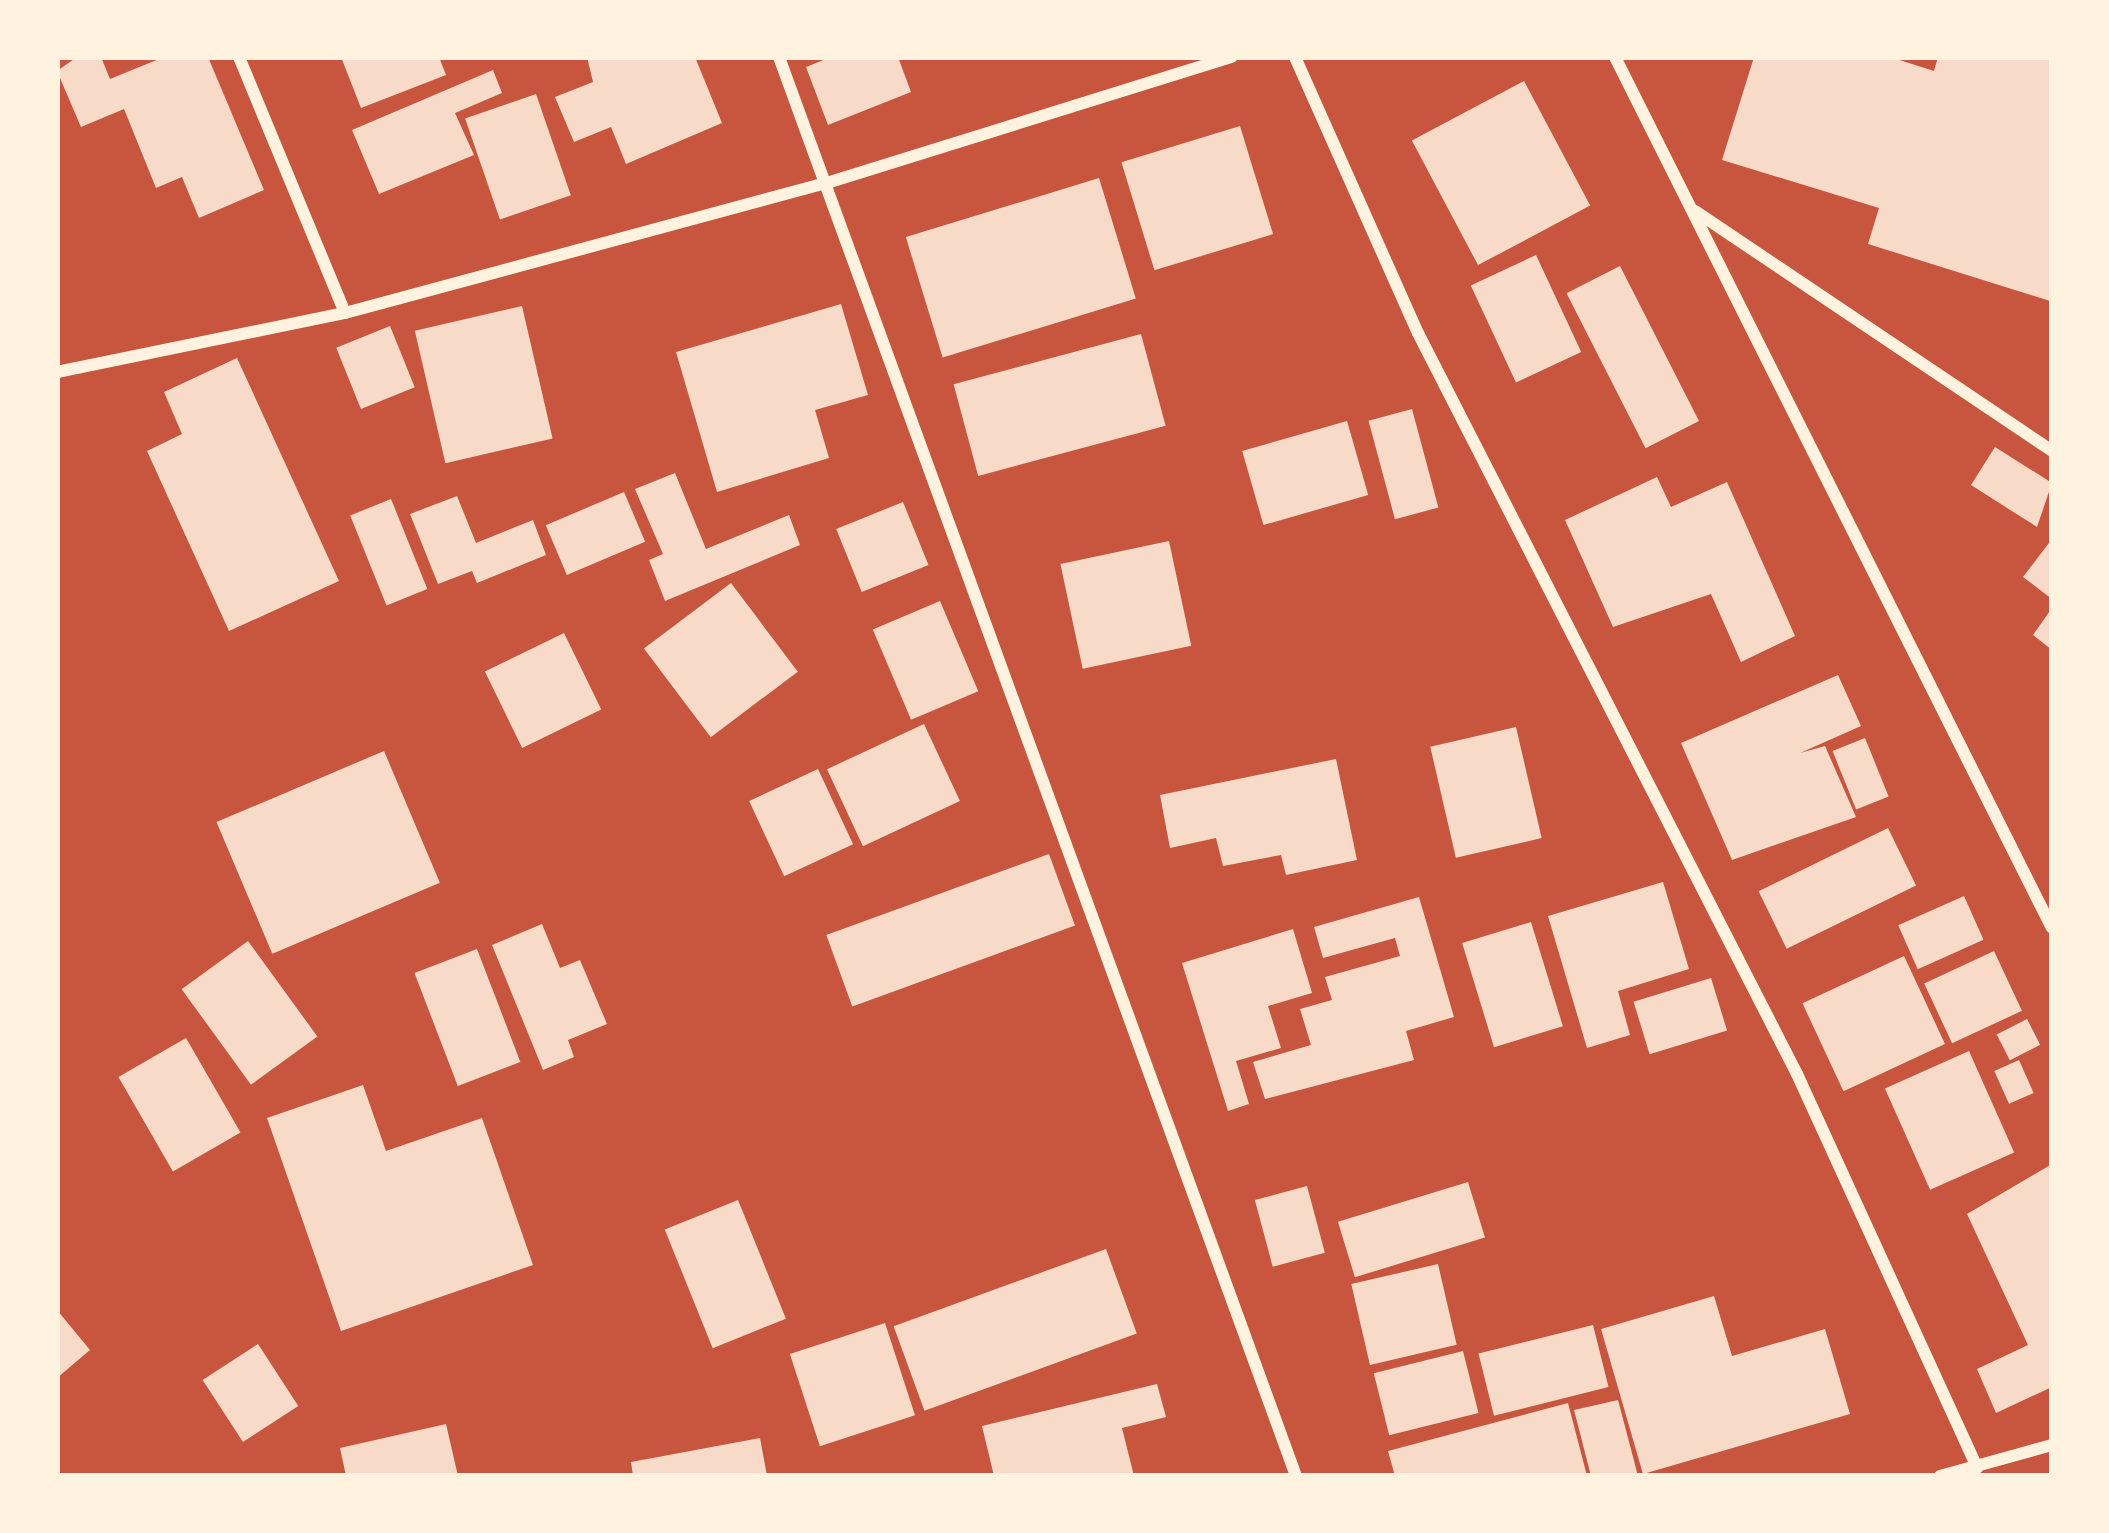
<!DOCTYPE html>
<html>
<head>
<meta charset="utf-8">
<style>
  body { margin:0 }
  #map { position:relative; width:2109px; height:1533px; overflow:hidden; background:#c8553d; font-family:"Public Sans",sans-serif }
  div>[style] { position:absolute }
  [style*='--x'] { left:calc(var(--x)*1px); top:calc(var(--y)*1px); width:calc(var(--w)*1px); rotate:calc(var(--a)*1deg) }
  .building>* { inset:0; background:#f7dbc8; transform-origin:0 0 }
  .minor>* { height:12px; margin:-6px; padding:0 6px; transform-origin:6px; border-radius:6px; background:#fff3e0 }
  span { translate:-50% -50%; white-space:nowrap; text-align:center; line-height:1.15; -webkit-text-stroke:12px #fff3e0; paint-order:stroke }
  .frame { position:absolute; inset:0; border:60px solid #fff3e0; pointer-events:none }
</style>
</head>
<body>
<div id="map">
  <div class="building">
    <div style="clip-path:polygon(77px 57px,101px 57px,110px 79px,164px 57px,208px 57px,264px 190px,199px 218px,182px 177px,156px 188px,124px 109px,81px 127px,57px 71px)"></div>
    <div style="clip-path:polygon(341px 57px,439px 57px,446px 75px,361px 108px)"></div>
    <div style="clip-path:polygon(587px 57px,695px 57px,722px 123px,626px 164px,611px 127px,574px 142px,555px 97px,593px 82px)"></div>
    <div style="clip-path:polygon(831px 57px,898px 57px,911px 92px,828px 125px,806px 67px)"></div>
    <div style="clip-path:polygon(1754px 57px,1890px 57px,1934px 71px,1938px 57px,2052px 57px,2050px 301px,1868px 244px,1879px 208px,1722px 160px)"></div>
    <div style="clip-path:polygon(493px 70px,502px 93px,455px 113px,474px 155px,379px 194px,352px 130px)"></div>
    <div style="left:1524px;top:81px;width:141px;height:127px;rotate:62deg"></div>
    <div style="left:536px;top:94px;width:107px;height:75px;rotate:71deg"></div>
    <div style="left:1240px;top:126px;width:113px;height:124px;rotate:73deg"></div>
    <div style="left:1099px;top:178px;width:126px;height:202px;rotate:73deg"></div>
    <div style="left:1536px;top:255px;width:107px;height:72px;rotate:65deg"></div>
    <div style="left:1620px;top:266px;width:174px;height:60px;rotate:63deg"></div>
    <div style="clip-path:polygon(841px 304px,868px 395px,815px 410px,829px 458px,717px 492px,676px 352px)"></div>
    <div style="left:522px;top:306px;width:136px;height:110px;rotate:77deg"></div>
    <div style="left:390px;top:326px;width:66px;height:58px;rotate:68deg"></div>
    <div style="left:1141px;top:334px;width:95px;height:194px;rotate:75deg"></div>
    <div style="clip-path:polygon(237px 358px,339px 581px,229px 631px,147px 451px,182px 434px,164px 392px)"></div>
    <div style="left:1412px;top:409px;width:102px;height:45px;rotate:75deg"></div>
    <div style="left:1347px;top:421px;width:77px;height:109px;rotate:74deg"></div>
    <div style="clip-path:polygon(1995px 447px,2052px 483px,2037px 527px,1971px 485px)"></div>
    <div style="clip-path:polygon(675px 473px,706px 549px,789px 515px,800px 545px,665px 601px,649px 560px,663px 554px,635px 489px)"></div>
    <div style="clip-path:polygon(1657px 477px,1671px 507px,1727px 482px,1795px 636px,1741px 662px,1711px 594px,1613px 627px,1565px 520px)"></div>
    <div style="left:624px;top:492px;width:54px;height:85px;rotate:67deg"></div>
    <div style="clip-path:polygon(457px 496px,476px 543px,533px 520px,546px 555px,477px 583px,472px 571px,438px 584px,410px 514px)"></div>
    <div style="left:391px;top:499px;width:97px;height:44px;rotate:68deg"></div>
    <div style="left:903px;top:502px;width:68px;height:72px;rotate:68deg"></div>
    <div style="clip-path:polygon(2052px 539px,2052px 599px,2023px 577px)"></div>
    <div style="left:1169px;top:541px;width:107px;height:111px;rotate:78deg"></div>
    <div style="left:731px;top:583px;width:111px;height:109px;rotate:53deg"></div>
    <div style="left:940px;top:601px;width:98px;height:73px;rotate:67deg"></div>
    <div style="clip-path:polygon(2052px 608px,2052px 650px,2033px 635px)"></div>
    <div style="left:564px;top:633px;width:85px;height:88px;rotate:64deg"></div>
    <div style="clip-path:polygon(1838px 675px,1861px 726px,1800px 753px,1825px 746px,1856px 817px,1732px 860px,1681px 743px)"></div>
    <div style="left:924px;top:724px;width:85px;height:107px;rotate:65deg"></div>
    <div style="left:1516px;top:727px;width:114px;height:88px;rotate:77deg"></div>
    <div style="left:1865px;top:738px;width:63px;height:35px;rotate:68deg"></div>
    <div style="left:384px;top:751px;width:143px;height:182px;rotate:67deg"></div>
    <div style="clip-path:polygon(1336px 759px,1357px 860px,1286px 875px,1281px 855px,1223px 866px,1216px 838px,1170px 848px,1160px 795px)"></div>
    <div style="left:818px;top:769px;width:83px;height:76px;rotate:65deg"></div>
    <div style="left:1888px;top:828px;width:64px;height:144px;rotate:64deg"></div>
    <div style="left:1049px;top:854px;width:76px;height:237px;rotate:70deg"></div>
    <div style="clip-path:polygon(1663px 882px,1689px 969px,1618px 991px,1630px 1035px,1587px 1048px,1548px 916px)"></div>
    <div style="left:1964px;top:896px;width:48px;height:72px;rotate:66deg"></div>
    <div style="clip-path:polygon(1419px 897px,1454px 1017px,1406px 1031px,1414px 1060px,1265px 1099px,1253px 1062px,1311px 1045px,1300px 1009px,1332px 1000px,1325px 977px,1400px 956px,1395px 938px,1323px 958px,1314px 927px)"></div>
    <div style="left:1531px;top:922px;width:109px;height:72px;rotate:73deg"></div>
    <div style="clip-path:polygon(542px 924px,560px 968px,580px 960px,607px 1024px,568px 1040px,574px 1057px,543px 1070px,492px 945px)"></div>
    <div style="clip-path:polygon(1293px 929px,1312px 993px,1268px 1006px,1281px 1048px,1236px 1061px,1249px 1104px,1228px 1111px,1182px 963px)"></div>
    <div style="left:248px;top:941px;width:118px;height:82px;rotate:54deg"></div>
    <div style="left:477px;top:949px;width:121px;height:67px;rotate:69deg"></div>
    <div style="left:1994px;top:951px;width:66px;height:77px;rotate:65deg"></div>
    <div style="left:1904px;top:956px;width:97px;height:112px;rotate:65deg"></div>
    <div style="left:1711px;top:978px;width:55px;height:81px;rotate:73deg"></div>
    <div style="left:2027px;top:1019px;width:29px;height:34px;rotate:63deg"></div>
    <div style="left:186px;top:1038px;width:109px;height:78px;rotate:60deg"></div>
    <div style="left:1969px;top:1051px;width:111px;height:92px;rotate:66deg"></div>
    <div style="left:2019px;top:1060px;width:36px;height:27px;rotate:66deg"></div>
    <div style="clip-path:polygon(363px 1085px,386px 1151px,482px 1118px,533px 1265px,341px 1331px,267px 1118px)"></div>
    <div style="clip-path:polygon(2052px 1164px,2052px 1387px,1996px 1413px,1977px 1369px,2028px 1345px,1967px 1214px)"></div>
    <div style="left:1468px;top:1182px;width:58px;height:136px;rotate:73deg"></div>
    <div style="left:1307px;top:1186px;width:69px;height:54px;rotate:75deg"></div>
    <div style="left:738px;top:1200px;width:128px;height:79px;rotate:68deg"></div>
    <div style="left:1106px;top:1249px;width:90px;height:226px;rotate:70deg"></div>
    <div style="left:1438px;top:1264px;width:83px;height:89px;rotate:77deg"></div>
    <div style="clip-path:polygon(1714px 1296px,1732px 1356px,1825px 1329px,1850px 1414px,1643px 1474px,1601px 1329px)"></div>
    <div style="clip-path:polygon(57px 1310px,90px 1350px,57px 1378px)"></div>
    <div style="left:885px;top:1323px;width:97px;height:100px;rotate:72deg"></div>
    <div style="left:1593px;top:1325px;width:64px;height:118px;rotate:76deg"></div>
    <div style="left:258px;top:1344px;width:74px;height:66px;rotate:57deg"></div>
    <div style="left:1463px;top:1351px;width:64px;height:92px;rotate:76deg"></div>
    <div style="clip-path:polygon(1157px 1384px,1166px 1417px,1122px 1428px,1134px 1476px,994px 1476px,982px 1426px)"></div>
    <div style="clip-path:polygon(1618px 1400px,1638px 1476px,1591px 1476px,1574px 1410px)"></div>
    <div style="clip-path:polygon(1568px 1403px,1587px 1476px,1395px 1476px,1388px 1451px)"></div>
    <div style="clip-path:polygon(446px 1424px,458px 1476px,346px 1476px,340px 1448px)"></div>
    <div style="clip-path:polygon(760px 1438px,767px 1476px,633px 1476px,631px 1462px)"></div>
  </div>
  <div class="minor">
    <div style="--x:239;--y:57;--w:277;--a:67.5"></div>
    <div style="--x:779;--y:57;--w:1510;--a:69.98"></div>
    <div style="--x:1295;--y:57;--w:302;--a:66"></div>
    <div style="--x:1418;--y:333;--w:832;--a:62.91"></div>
    <div style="--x:1797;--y:1074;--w:433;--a:65.4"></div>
    <div style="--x:1615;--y:57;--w:974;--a:63.36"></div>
    <div style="--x:1695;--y:211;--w:430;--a:33.9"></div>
    <div style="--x:57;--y:372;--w:294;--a:-11.6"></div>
    <div style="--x:345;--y:313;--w:502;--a:-15.12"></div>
    <div style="--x:830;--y:182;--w:421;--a:-17.3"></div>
    <div style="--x:1940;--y:1476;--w:116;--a:-15.5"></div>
  </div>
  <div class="frame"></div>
</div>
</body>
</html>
